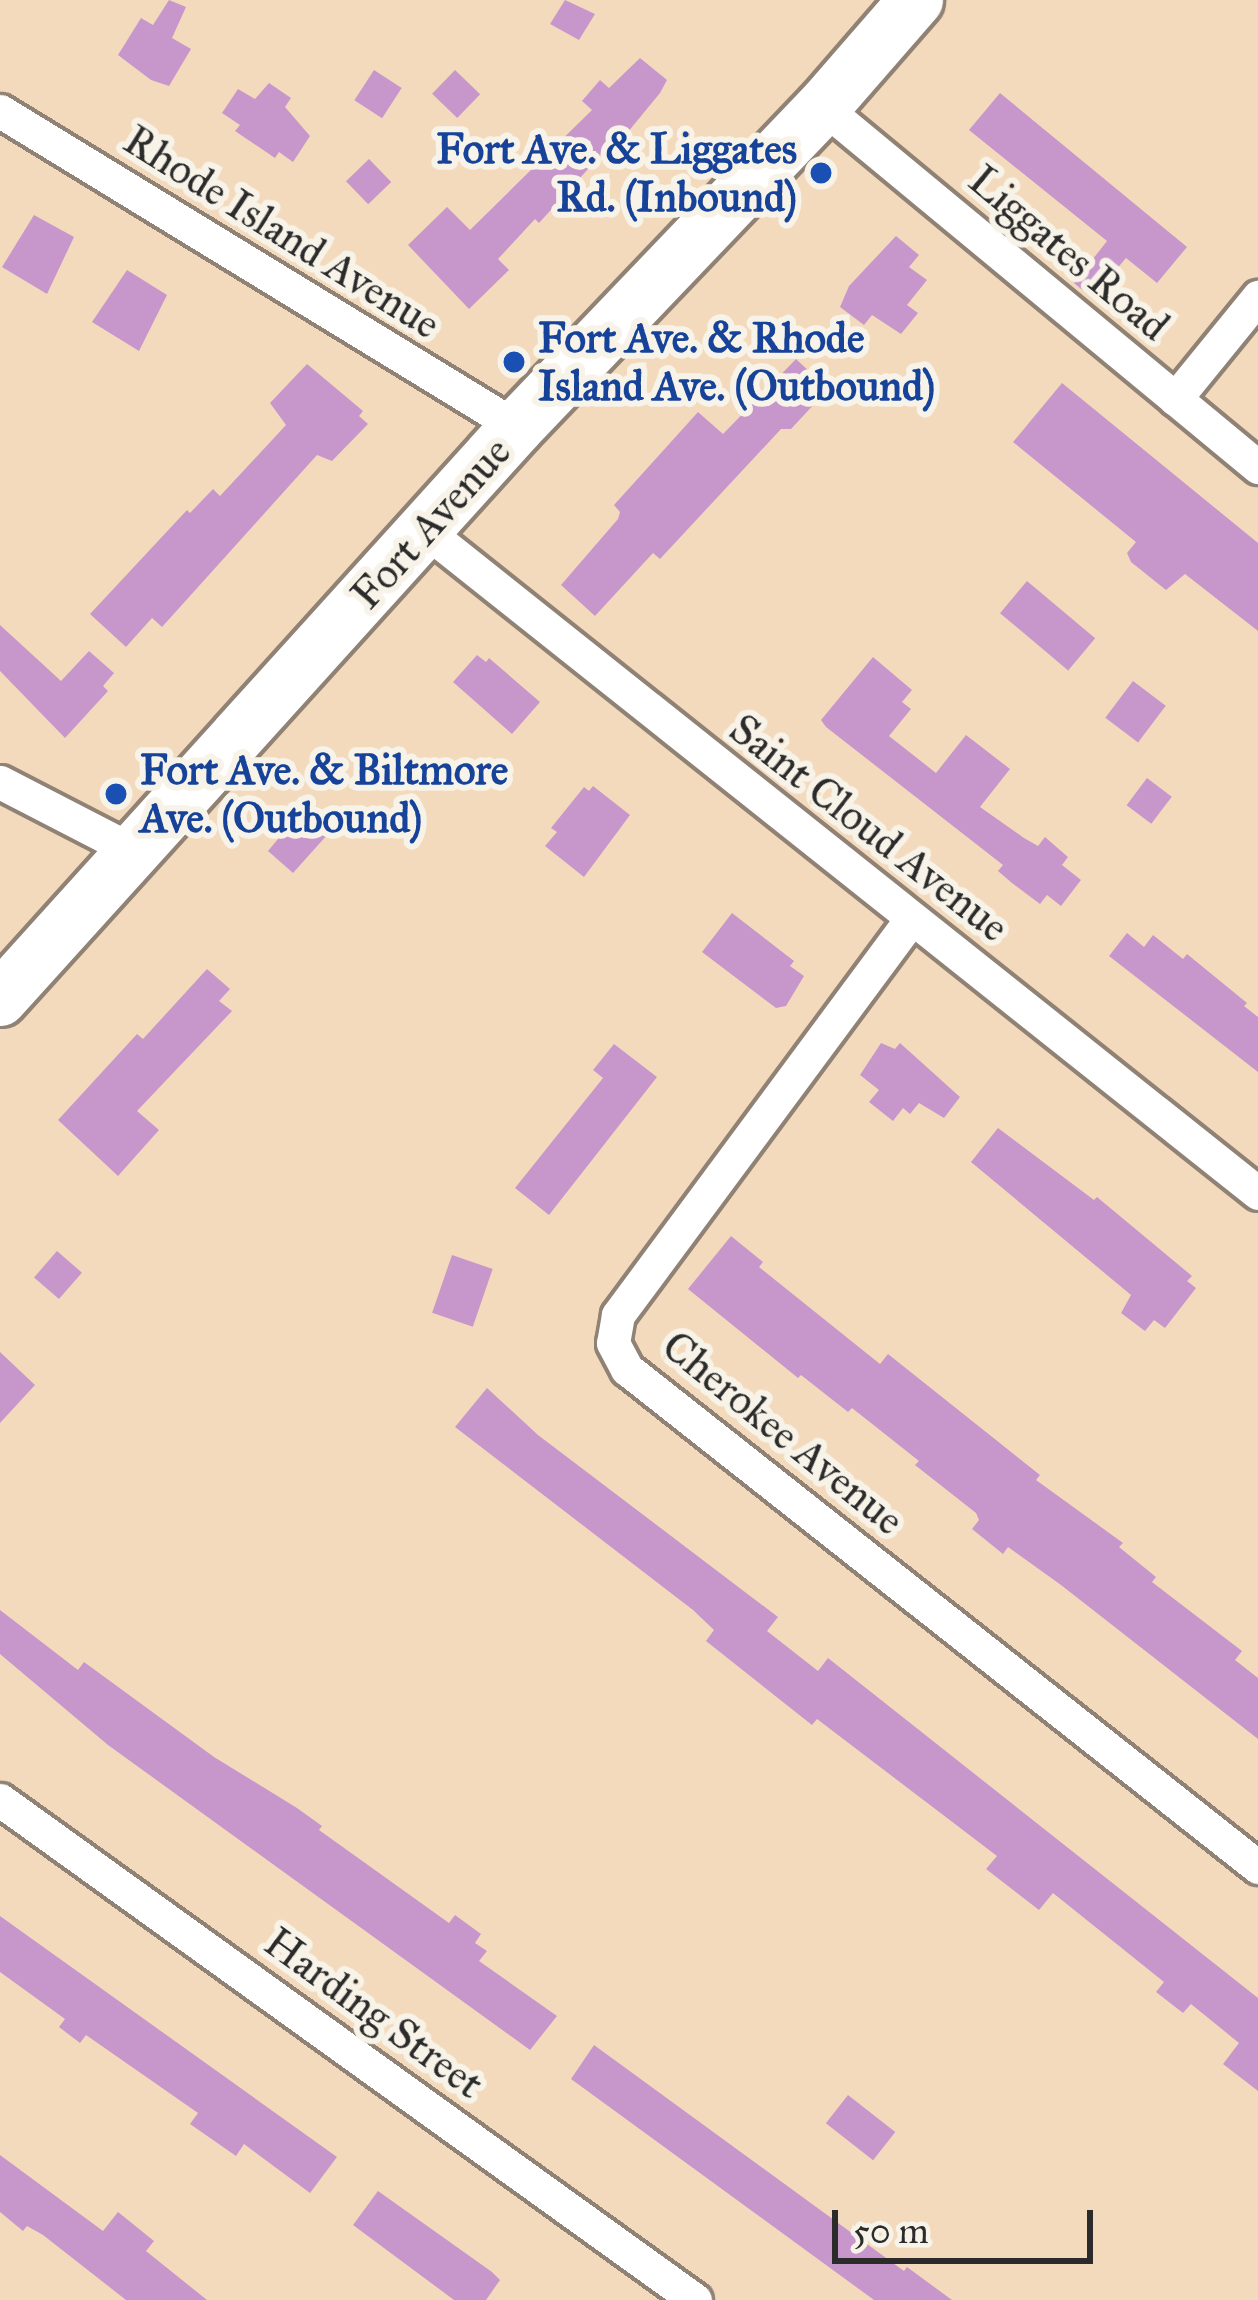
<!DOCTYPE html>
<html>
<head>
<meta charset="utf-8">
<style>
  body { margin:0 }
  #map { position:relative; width:1258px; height:2300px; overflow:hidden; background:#f4dabd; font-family:"IM FELL Great Primer",serif }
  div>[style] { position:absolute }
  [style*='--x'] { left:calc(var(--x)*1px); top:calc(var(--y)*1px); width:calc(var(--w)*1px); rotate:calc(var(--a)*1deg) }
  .building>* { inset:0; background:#c797cb; transform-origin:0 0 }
  .roads { filter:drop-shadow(3px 0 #908274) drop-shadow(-3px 0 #908274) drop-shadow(0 3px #908274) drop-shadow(0 -3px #908274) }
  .street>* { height:33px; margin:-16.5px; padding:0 16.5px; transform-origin:16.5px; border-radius:16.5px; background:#fff }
  .primary>* { height:54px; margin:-27px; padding:0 27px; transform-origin:27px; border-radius:27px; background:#fff }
  .dots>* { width:33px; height:33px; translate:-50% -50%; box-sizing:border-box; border:6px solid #f7f3e8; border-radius:50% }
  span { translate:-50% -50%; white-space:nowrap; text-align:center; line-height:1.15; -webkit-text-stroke:12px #f7f3e8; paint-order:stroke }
  .transit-label { font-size:42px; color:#164399; font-weight:700 }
  .right { translate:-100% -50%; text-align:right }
  .left { translate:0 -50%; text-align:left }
  .street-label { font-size:42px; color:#2b2b2b }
  .scale { position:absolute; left:832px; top:2210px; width:261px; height:54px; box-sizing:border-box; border:6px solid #2b2b2b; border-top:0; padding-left:15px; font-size:36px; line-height:42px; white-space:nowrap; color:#2b2b2b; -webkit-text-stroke:9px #f7f3e8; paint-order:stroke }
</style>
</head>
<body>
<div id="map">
  <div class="building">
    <div style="clip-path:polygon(169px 0,186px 7px,172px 38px,191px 49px,169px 86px,151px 80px,118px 55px,141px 18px,153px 25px)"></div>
    <div style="clip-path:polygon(565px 0,595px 14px,579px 40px,550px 24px)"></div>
    <div style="clip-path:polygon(640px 58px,667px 80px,660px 93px,623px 138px,619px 135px,539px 223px,535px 219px,498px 259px,509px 270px,469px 309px,408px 245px,447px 207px,470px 230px,592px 110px,582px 101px,600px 80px,609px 88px)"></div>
    <div style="left:374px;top:70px;width:33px;height:36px;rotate:33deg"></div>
    <div style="left:455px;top:70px;width:35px;height:33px;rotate:44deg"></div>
    <div style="clip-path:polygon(269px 83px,291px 98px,285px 107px,310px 136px,293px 162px,279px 152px,275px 158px,235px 131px,240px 125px,222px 113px,238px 89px,255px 99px)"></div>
    <div style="clip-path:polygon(1000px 93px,1187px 247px,1157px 283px,1126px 258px,1092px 298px,1074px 283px,1107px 241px,969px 130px)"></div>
    <div style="left:369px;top:159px;width:32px;height:32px;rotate:46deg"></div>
    <div style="clip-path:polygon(34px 215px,74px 237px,47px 294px,2px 267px)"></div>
    <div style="clip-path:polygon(896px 236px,919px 255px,909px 267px,927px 280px,907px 305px,918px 313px,901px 334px,872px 315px,864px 325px,840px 307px,849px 286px)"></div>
    <div style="clip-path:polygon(127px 270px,167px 295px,139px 351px,92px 322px)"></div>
    <div style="clip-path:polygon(796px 359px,826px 387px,817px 401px,791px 429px,781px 429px,660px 559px,653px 553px,595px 616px,561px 585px,618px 519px,620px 512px,614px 505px,698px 412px,723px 434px)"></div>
    <div style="clip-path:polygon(307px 364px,363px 411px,359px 416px,368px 424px,332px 461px,317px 455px,162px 627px,152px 618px,126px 647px,90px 614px,187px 510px,190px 513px,213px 489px,220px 496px,286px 425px,270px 403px)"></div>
    <div style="clip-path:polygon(1062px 383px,1258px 543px,1258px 631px,1185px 574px,1166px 590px,1131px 562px,1127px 553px,1136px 542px,1013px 442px)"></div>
    <div style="left:1027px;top:581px;width:89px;height:42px;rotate:40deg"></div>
    <div style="clip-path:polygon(0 625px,61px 681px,89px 651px,114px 673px,103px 686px,108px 691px,65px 738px,0 671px)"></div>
    <div style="clip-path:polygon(477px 655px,486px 662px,489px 658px,540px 702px,512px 734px,453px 682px)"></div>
    <div style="clip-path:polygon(873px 657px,912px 690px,902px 702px,911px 709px,889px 736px,936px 773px,966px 735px,1010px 769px,980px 807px,1024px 838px,1038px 846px,1045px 837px,1068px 857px,1062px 865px,1081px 880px,1061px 906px,1047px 895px,1040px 904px,1012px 883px,998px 871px,1003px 865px,826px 727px,821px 720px)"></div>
    <div style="left:1133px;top:681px;width:41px;height:46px;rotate:37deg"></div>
    <div style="left:1147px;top:778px;width:31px;height:34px;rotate:37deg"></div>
    <div style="clip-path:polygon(593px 786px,630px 815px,584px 877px,545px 846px,557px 832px,551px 828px,584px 787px,589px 791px)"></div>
    <div style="clip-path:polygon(305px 797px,337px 824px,293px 873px,268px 851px,283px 833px,277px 828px)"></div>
    <div style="clip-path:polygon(732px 913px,794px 961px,790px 966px,804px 976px,786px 1006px,776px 1008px,702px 952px)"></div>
    <div style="clip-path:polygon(1127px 933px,1144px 947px,1153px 935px,1183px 959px,1187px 954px,1247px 1003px,1244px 1006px,1258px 1017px,1258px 1072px,1109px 956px)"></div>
    <div style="clip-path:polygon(207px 969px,230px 989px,219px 1001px,232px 1011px,137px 1111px,159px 1130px,118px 1176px,58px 1120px,137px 1034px,143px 1039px)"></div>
    <div style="clip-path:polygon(881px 1043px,895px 1049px,900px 1043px,960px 1097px,944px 1118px,919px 1103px,910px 1114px,903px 1108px,893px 1121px,869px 1102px,879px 1090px,860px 1075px)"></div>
    <div style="clip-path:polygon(614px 1044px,657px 1077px,549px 1215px,515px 1188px,603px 1078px,593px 1070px)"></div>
    <div style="clip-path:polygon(998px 1128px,1094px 1200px,1097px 1197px,1192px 1276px,1187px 1281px,1196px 1288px,1165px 1328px,1154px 1320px,1145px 1331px,1121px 1313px,1131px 1295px,971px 1162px)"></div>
    <div style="clip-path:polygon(731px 1236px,763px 1262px,759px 1267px,880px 1364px,888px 1354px,1040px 1475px,1036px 1480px,1123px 1543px,1119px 1547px,1156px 1577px,1152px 1582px,1242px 1651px,1235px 1660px,1258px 1678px,1258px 1739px,1061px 1585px,1008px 1547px,1003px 1554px,972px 1529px,979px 1520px,976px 1513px,915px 1465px,919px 1461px,852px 1408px,848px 1412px,801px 1375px,798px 1378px,688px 1289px)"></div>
    <div style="left:57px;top:1251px;width:33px;height:35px;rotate:41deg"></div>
    <div style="left:452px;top:1255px;width:43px;height:61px;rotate:19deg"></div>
    <div style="clip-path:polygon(0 1352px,35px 1385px,0 1423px)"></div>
    <div style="clip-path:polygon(487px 1388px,538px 1435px,778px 1617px,767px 1631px,818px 1671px,828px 1658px,1258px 1998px,1258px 2091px,1223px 2064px,1239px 2043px,1191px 2004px,1183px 2013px,1156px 1992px,1164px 1982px,1053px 1893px,1039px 1910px,986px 1869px,997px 1856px,817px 1719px,812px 1725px,706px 1641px,714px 1630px,693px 1610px,455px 1427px)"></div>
    <div style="clip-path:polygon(0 1610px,78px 1670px,84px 1662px,214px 1757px,297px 1808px,322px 1826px,319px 1830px,449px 1923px,455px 1915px,481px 1934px,475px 1943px,487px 1951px,479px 1961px,557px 2016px,530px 2050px,108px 1745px,0 1654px)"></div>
    <div style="clip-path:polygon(0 1916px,337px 2157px,310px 2193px,244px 2144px,236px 2156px,190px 2124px,198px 2113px,86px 2035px,80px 2043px,59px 2027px,65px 2019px,0 1972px)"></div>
    <div style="clip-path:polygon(594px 2045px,904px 2271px,907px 2267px,952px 2300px,874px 2300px,571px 2079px)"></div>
    <div style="left:848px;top:2095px;width:60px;height:36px;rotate:38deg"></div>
    <div style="clip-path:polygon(0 2155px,103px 2231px,118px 2212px,154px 2241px,146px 2251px,207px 2300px,126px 2300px,43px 2235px,27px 2226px,23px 2231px,0 2212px)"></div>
    <div style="clip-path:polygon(378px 2191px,492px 2272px,500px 2280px,486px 2300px,454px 2300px,353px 2225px)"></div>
  </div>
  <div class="roads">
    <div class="street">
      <div style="--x:823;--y:107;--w:565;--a:39.61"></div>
      <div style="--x:0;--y:111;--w:606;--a:31.43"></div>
      <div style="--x:1175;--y:399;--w:132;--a:-50.9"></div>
      <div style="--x:426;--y:531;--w:1063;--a:38.51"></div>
      <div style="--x:0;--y:782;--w:146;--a:27.3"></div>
      <div style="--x:911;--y:919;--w:493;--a:126.5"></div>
      <div style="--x:618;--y:1315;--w:28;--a:100"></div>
      <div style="--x:613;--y:1343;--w:30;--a:62"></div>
      <div style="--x:627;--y:1369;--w:804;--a:38.28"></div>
      <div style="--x:0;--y:1800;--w:856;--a:35.73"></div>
    </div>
    <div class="primary">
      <div style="--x:0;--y:999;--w:771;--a:-47.89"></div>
      <div style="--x:517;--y:427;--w:443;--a:-46.3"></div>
      <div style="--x:823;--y:107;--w:142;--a:-49"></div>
    </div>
  </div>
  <div class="dots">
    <div style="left:821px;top:173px;background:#1a4fb4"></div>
    <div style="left:514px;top:362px;background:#1a4fb4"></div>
    <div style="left:116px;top:794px;background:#1a4fb4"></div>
  </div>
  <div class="transit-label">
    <span class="right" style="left:797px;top:173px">Fort Ave. &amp; Liggates<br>Rd. (Inbound)</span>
    <span class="left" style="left:538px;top:362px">Fort Ave. &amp; Rhode<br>Island Ave. (Outbound)</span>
    <span class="left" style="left:140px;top:794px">Fort Ave. &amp; Biltmore<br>Ave. (Outbound)</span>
  </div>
  <div class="street-label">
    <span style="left:282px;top:232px;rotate:32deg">Rhode Island Avenue</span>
    <span style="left:1069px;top:253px;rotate:40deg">Liggates Road</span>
    <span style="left:431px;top:523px;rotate:-48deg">Fort Avenue</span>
    <span style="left:869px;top:828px;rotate:38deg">Saint Cloud Avenue</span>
    <span style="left:783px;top:1433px;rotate:39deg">Cherokee Avenue</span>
    <span style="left:374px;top:2013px;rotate:36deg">Harding Street</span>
  </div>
  <div class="scale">50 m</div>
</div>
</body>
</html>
